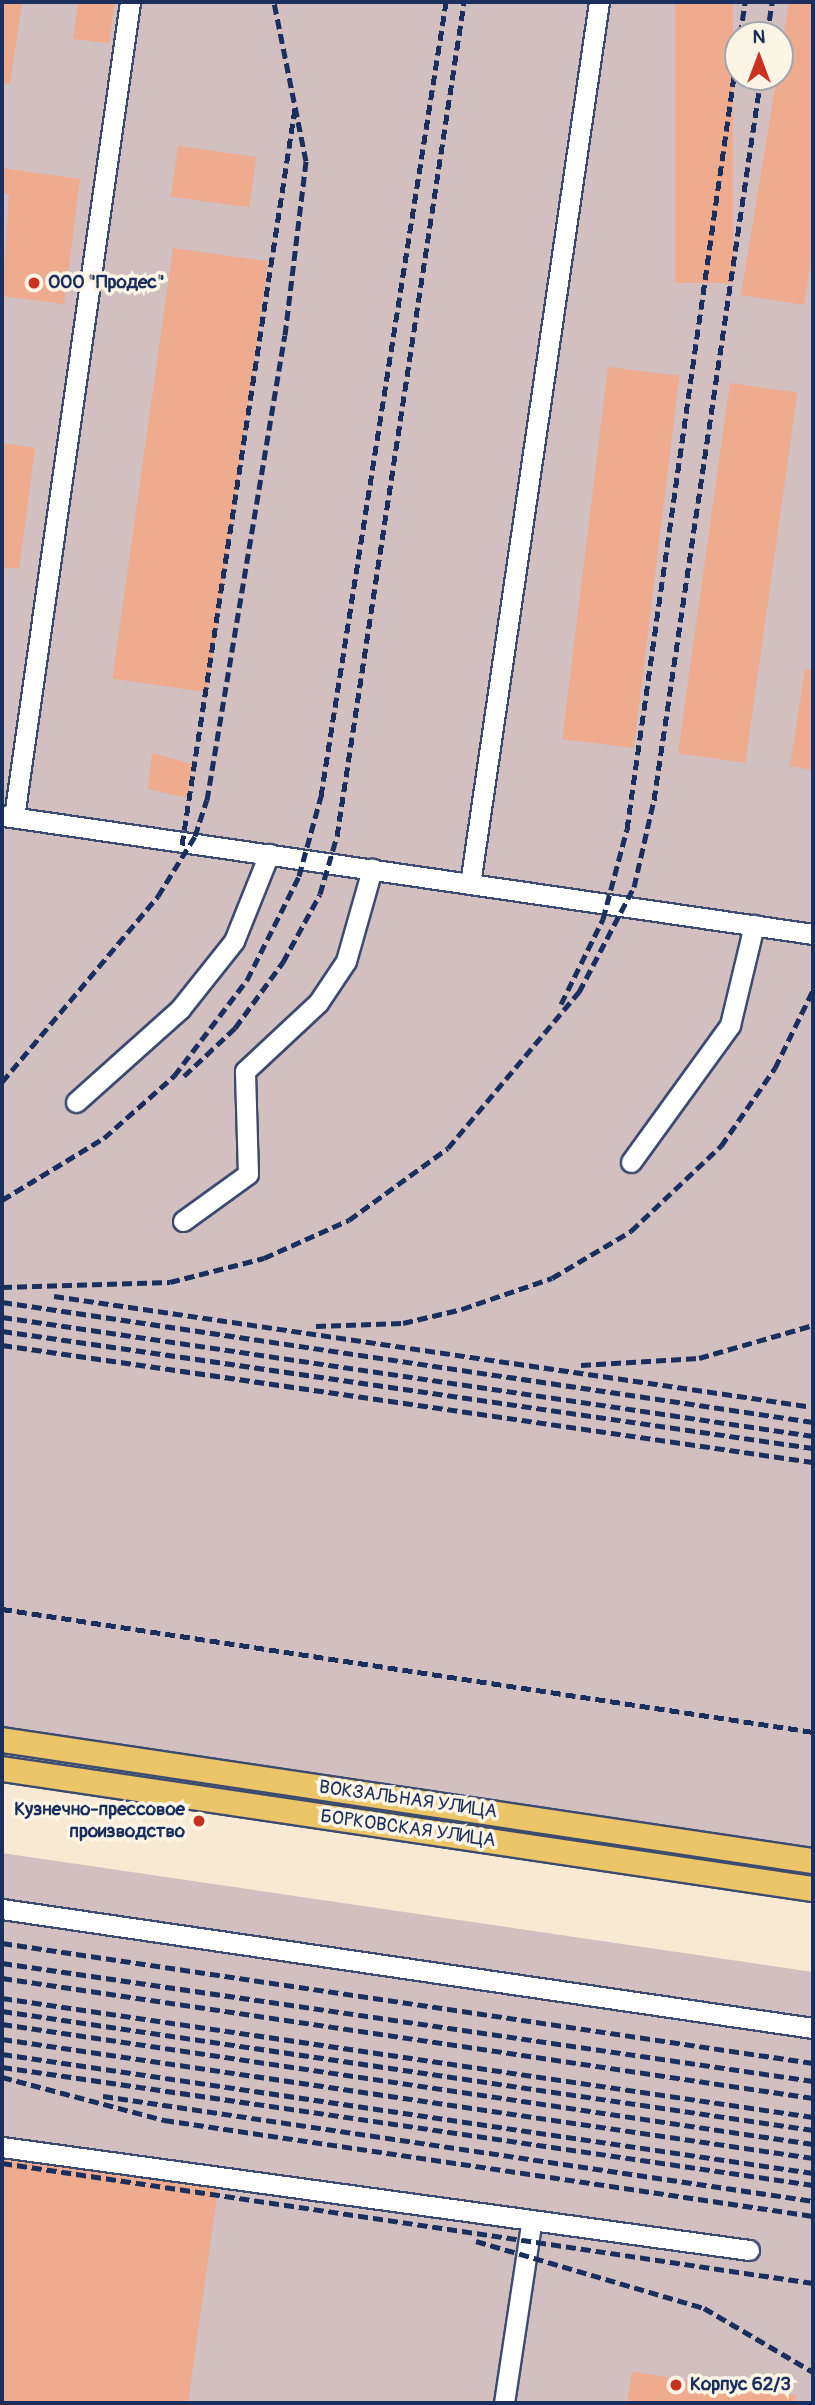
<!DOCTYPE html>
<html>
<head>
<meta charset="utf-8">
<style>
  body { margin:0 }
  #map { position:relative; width:815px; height:2405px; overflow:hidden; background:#f8e9d2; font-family:Pangolin,sans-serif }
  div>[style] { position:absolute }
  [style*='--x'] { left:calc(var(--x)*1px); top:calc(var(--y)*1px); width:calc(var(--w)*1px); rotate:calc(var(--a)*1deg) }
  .industrial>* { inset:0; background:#d2bfc0 }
  .building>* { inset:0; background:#eeab8d; transform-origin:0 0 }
  .roads { filter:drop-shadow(2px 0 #3c4b6f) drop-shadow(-2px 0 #3c4b6f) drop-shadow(0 2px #3c4b6f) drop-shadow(0 -2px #3c4b6f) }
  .minor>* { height:19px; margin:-9.5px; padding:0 9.5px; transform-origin:9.5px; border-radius:9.5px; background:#fff }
  .major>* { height:24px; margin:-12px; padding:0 12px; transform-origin:12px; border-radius:12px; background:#ecc569 }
  .rail>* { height:5px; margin-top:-2.5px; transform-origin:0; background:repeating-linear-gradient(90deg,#1b2f5e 0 10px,transparent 0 15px) }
  .dots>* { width:19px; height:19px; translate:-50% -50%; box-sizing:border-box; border:4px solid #fcf5e5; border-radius:50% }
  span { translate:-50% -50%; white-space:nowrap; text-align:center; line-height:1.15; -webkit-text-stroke:7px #fcf5e5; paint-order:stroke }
  .poi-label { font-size:19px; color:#1b2f5e; font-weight:700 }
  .left { translate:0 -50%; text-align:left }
  .right { translate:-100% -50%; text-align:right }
  .street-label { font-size:19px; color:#1b2f5e }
  .frame { position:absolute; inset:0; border:4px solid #1b2f5e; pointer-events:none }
  .north { position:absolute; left:724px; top:21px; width:70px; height:70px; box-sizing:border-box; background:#fcf5e5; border:2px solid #a2a6af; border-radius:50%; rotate:0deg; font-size:19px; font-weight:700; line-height:28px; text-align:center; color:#1b2f5e }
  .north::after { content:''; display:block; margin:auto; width:24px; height:32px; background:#c8321e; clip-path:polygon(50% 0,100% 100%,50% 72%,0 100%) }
</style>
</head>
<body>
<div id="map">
  <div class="industrial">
    <div style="clip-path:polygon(evenodd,2px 2px,813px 2px,813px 1855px,2px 1733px,2px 2px,738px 35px,780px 35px,780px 77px,738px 77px,738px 35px)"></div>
    <div style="clip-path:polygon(2px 1853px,813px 1972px,813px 2403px,2px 2403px)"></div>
  </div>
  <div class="building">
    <div style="clip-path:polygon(2px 2px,22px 2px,10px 84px,2px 84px)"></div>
    <div style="clip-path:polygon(78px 2px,115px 2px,109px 43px,73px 39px)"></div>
    <div style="left:675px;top:2px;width:58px;height:281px"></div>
    <div style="clip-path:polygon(789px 2px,813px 2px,813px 247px,804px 305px,741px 295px)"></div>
    <div style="left:178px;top:146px;width:79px;height:51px;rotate:8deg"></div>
    <div style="clip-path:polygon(2px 168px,80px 179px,64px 304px,2px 296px,9px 194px,2px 193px)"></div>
    <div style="left:173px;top:248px;width:96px;height:435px;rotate:8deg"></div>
    <div style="left:608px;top:367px;width:72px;height:375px;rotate:7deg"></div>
    <div style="left:730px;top:383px;width:68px;height:374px;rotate:8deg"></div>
    <div style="clip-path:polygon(2px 443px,35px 448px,19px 569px,2px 567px)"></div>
    <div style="clip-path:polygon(805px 669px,813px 670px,813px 770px,790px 766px)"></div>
    <div style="clip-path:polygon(152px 753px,192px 764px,188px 798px,148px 789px)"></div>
    <div style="clip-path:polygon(2px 2159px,218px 2189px,188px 2403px,2px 2403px)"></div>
    <div style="clip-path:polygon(632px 2372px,796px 2395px,795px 2403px,627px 2403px)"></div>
  </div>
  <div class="roads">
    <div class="minor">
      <div style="--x:4;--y:816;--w:818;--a:8.3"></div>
      <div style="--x:14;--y:817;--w:823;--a:-81.9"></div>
      <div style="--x:470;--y:884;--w:891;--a:-81.68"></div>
      <div style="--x:76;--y:1102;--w:140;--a:-41.8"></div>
      <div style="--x:180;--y:1009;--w:87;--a:-51.5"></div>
      <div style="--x:234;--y:941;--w:94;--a:-68.1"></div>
      <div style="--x:631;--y:1162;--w:169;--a:-54.1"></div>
      <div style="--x:730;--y:1025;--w:103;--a:-76.5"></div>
      <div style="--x:183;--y:1221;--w:80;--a:-35.9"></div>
      <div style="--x:248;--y:1174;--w:103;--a:-91.7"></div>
      <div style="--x:245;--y:1071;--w:100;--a:-43"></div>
      <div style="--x:318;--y:1003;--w:50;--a:-56.3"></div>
      <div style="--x:346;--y:961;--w:96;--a:-74.2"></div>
      <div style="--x:2;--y:1909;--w:820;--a:8.35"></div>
      <div style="--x:2;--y:2147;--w:754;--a:7.85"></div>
      <div style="--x:504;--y:2403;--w:180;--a:-81.4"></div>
    </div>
    <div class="major">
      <div style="--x:2;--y:1740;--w:820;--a:8.49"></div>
      <div style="--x:2;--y:1769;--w:820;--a:8.42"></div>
    </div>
  </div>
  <div class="rail">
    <div style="--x:740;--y:35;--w:33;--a:-81"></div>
    <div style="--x:767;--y:35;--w:33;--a:-81"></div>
    <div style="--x:182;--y:845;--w:746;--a:-81.28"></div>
    <div style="--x:561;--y:1004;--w:95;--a:-63.7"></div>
    <div style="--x:603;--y:919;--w:93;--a:-75.1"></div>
    <div style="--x:627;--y:829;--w:789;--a:-81.91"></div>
    <div style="--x:184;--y:1076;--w:70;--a:-43.3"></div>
    <div style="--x:235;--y:1028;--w:82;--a:-54"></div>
    <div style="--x:283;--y:962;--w:77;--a:-61.4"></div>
    <div style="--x:320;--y:894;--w:60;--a:-73.7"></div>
    <div style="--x:337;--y:836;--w:844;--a:-81.34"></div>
    <div style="--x:2;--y:1082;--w:243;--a:-50"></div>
    <div style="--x:158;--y:896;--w:70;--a:-58.3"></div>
    <div style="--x:195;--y:836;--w:38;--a:-72"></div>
    <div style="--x:207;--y:800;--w:471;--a:-80.5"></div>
    <div style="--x:285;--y:335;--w:175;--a:-83.1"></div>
    <div style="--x:306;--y:161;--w:162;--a:-101.4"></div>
    <div style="--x:2;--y:1200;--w:119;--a:-31.3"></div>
    <div style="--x:104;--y:1138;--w:94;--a:-41.5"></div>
    <div style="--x:174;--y:1076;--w:121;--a:-52.8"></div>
    <div style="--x:247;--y:980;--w:116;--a:-63.4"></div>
    <div style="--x:299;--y:876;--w:83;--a:-74.6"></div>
    <div style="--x:321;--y:796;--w:804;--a:-81.05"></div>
    <div style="--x:2;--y:1287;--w:168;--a:-1.7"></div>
    <div style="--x:170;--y:1282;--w:97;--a:-14.3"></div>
    <div style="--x:264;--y:1258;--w:93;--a:-24.1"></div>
    <div style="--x:349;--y:1220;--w:122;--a:-36"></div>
    <div style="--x:448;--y:1148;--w:204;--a:-50"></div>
    <div style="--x:579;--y:992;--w:119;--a:-62.4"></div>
    <div style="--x:634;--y:887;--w:89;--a:-77.1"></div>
    <div style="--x:654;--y:800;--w:731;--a:-81.58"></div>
    <div style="--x:54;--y:1296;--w:767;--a:8.32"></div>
    <div style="--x:2;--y:1302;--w:820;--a:8.42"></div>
    <div style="--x:2;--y:1317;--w:820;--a:8.35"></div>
    <div style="--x:316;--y:1326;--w:87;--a:-2"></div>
    <div style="--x:403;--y:1323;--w:61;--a:-13.3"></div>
    <div style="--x:462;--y:1309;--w:95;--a:-19"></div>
    <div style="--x:552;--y:1278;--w:92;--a:-30.7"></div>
    <div style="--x:631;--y:1231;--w:124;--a:-43.4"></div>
    <div style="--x:721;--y:1146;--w:95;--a:-55.3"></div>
    <div style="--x:775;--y:1068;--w:87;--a:-64"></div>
    <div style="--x:2;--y:1331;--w:819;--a:8.21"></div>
    <div style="--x:2;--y:1345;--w:819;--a:8.21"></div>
    <div style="--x:581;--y:1365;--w:118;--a:-3.4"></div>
    <div style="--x:699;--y:1358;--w:119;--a:-16.1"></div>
    <div style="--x:2;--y:1609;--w:820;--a:8.62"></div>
    <div style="--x:2;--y:1943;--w:820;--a:8.42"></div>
    <div style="--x:2;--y:1963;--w:820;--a:8.28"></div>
    <div style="--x:2;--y:1978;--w:820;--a:8.42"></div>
    <div style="--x:2;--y:1998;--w:820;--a:8.35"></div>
    <div style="--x:2;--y:2011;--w:820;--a:8.35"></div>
    <div style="--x:2;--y:2024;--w:820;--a:8.42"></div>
    <div style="--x:2;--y:2039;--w:820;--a:8.35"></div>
    <div style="--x:2;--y:2054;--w:820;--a:8.35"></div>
    <div style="--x:2;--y:2067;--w:820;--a:8.28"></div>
    <div style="--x:2;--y:2077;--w:168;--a:14.9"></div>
    <div style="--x:164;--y:2120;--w:656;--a:8.41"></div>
    <div style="--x:103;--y:2096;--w:718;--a:8.41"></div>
    <div style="--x:2;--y:2163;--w:820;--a:8.42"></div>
    <div style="--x:476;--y:2241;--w:238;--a:16.4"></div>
    <div style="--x:704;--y:2308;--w:126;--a:30.4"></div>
  </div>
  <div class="dots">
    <div style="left:34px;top:283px;background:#c8321e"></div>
    <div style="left:199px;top:1821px;background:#c8321e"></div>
    <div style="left:676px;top:2385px;background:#c8321e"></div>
  </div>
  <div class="poi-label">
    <span class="left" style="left:48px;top:283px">ООО "Продес"</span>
    <span class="right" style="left:185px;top:1821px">Кузнечно-прессовое<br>производство</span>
    <span class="left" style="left:690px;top:2385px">Корпус 62/3</span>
  </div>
  <div class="street-label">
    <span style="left:408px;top:1800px;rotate:8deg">ВОКЗАЛЬНАЯ УЛИЦА</span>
    <span style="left:408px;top:1829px;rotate:8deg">БОРКОВСКАЯ УЛИЦА</span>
  </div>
  <div class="frame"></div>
  <div class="north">N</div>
</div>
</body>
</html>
